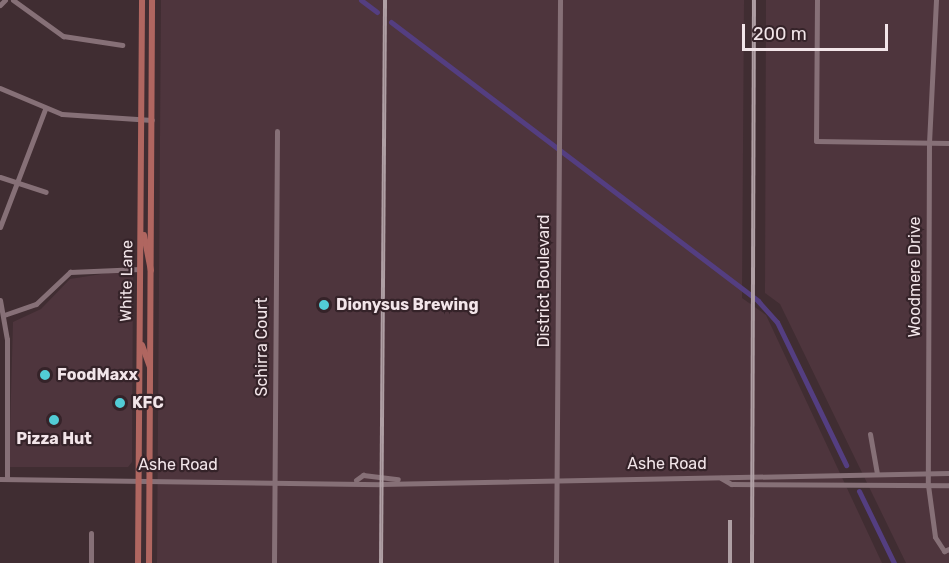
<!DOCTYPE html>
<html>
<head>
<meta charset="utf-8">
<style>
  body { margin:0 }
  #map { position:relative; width:949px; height:563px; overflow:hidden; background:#402d32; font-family:Rubik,sans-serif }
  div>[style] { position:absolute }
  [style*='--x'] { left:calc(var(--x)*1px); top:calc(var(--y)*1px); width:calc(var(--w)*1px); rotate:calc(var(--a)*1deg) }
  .built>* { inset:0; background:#4e353d }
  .canal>* { height:5px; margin:-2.5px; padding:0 2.5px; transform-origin:2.5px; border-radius:2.5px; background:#543e81 }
  .minor>* { height:5px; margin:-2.5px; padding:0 2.5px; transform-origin:2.5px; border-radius:2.5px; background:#867077 }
  .major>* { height:6px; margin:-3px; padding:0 3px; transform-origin:3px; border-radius:3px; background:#b06660 }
  .rail>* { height:4px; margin-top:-2px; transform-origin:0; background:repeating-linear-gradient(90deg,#352329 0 4.5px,#af9fa4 0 9px); box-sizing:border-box; border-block:2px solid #af9fa4 }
  .dots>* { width:16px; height:16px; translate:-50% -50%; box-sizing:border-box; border:3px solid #352329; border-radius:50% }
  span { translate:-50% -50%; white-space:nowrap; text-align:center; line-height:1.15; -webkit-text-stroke:4.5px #352329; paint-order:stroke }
  .street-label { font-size:16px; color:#f2e5e9 }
  .poi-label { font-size:16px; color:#f2e5e9; font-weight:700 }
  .left { translate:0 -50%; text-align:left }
  .scale { position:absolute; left:742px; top:24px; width:146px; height:27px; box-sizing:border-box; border:3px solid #f2e5e9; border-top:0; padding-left:8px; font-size:18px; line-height:21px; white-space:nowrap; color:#f2e5e9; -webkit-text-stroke:4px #352329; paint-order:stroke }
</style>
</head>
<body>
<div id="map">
  <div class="built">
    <div style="clip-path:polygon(161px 0,744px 0,742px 298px,766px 315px,882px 563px,157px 563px)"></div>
    <div style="clip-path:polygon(766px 0,949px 0,949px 563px,906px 563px,780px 304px,765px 293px)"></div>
    <div style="clip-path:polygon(133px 269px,132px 462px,128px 467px,9px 467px,13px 322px,41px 309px,70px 279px)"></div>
  </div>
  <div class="canal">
    <div style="--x:361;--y:0;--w:20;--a:37"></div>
    <div style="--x:391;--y:22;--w:461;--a:37.2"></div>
    <div style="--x:758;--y:301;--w:28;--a:48"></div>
    <div style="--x:777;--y:322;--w:159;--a:64.2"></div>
    <div style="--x:859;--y:491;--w:80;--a:64.1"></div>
  </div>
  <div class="minor">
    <div style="--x:13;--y:0;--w:62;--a:35.8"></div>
    <div style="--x:63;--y:36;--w:60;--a:8.7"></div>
    <div style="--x:817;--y:0;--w:141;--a:90.4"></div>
    <div style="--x:816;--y:141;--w:133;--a:0.9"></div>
    <div style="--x:936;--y:0;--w:143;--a:92.8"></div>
    <div style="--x:929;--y:143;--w:342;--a:90.2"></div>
    <div style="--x:928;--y:485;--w:52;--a:82.3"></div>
    <div style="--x:935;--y:537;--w:17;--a:57"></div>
    <div style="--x:944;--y:551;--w:5;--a:-22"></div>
    <div style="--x:0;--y:5;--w:7;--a:-45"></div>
    <div style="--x:0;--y:88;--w:67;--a:22.8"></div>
    <div style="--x:62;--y:114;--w:90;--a:3.8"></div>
    <div style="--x:0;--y:177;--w:48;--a:18.1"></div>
    <div style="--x:0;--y:227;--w:126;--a:-69.1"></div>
    <div style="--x:0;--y:300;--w:40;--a:80"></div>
    <div style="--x:7;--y:339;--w:140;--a:90"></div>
    <div style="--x:4;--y:315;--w:34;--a:-19"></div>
    <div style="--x:36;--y:304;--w:47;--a:-43.3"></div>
    <div style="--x:70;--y:272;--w:70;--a:-2.5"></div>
    <div style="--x:870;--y:434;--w:40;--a:80"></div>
    <div style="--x:721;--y:478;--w:12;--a:31"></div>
    <div style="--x:731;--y:484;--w:218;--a:0.3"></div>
    <div style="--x:0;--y:479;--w:381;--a:0.8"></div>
    <div style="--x:381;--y:484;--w:568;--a:-1.11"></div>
    <div style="--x:356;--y:480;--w:9;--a:-36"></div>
    <div style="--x:363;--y:475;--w:35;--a:7"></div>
    <div style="--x:91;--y:563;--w:30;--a:-90"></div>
    <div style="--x:274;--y:563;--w:432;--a:-89.6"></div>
    <div style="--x:556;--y:563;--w:563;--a:-89.59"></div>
  </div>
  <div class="major">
    <div style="--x:144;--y:235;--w:36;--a:79"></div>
    <div style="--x:142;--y:345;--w:23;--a:70"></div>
    <div style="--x:138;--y:563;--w:563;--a:-89.59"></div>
    <div style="--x:149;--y:563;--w:563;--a:-89.69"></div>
  </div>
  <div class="rail">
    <div style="--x:381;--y:563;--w:563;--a:-89.59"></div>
    <div style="--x:730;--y:563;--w:43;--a:-90"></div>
    <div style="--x:752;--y:563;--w:563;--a:-89.8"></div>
  </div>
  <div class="dots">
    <div style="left:324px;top:305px;background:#52ccd6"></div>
    <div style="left:45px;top:375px;background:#52ccd6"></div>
    <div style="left:120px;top:403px;background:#52ccd6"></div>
    <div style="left:54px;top:420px;background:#52ccd6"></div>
  </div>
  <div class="street-label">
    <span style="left:915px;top:277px;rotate:-90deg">Woodmere Drive</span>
    <span style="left:127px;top:281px;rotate:-89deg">White Lane</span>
    <span style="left:544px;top:281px;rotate:-90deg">District Boulevard</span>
    <span style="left:262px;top:347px;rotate:-90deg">Schirra Court</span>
    <span style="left:667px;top:464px">Ashe Road</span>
    <span style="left:178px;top:465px">Ashe Road</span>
  </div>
  <div class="poi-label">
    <span class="left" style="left:336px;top:305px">Dionysus Brewing</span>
    <span class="left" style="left:57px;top:375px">FoodMaxx</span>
    <span class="left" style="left:132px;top:403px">KFC</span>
    <span style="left:54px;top:439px">Pizza Hut</span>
  </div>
  <div class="scale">200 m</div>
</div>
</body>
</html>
